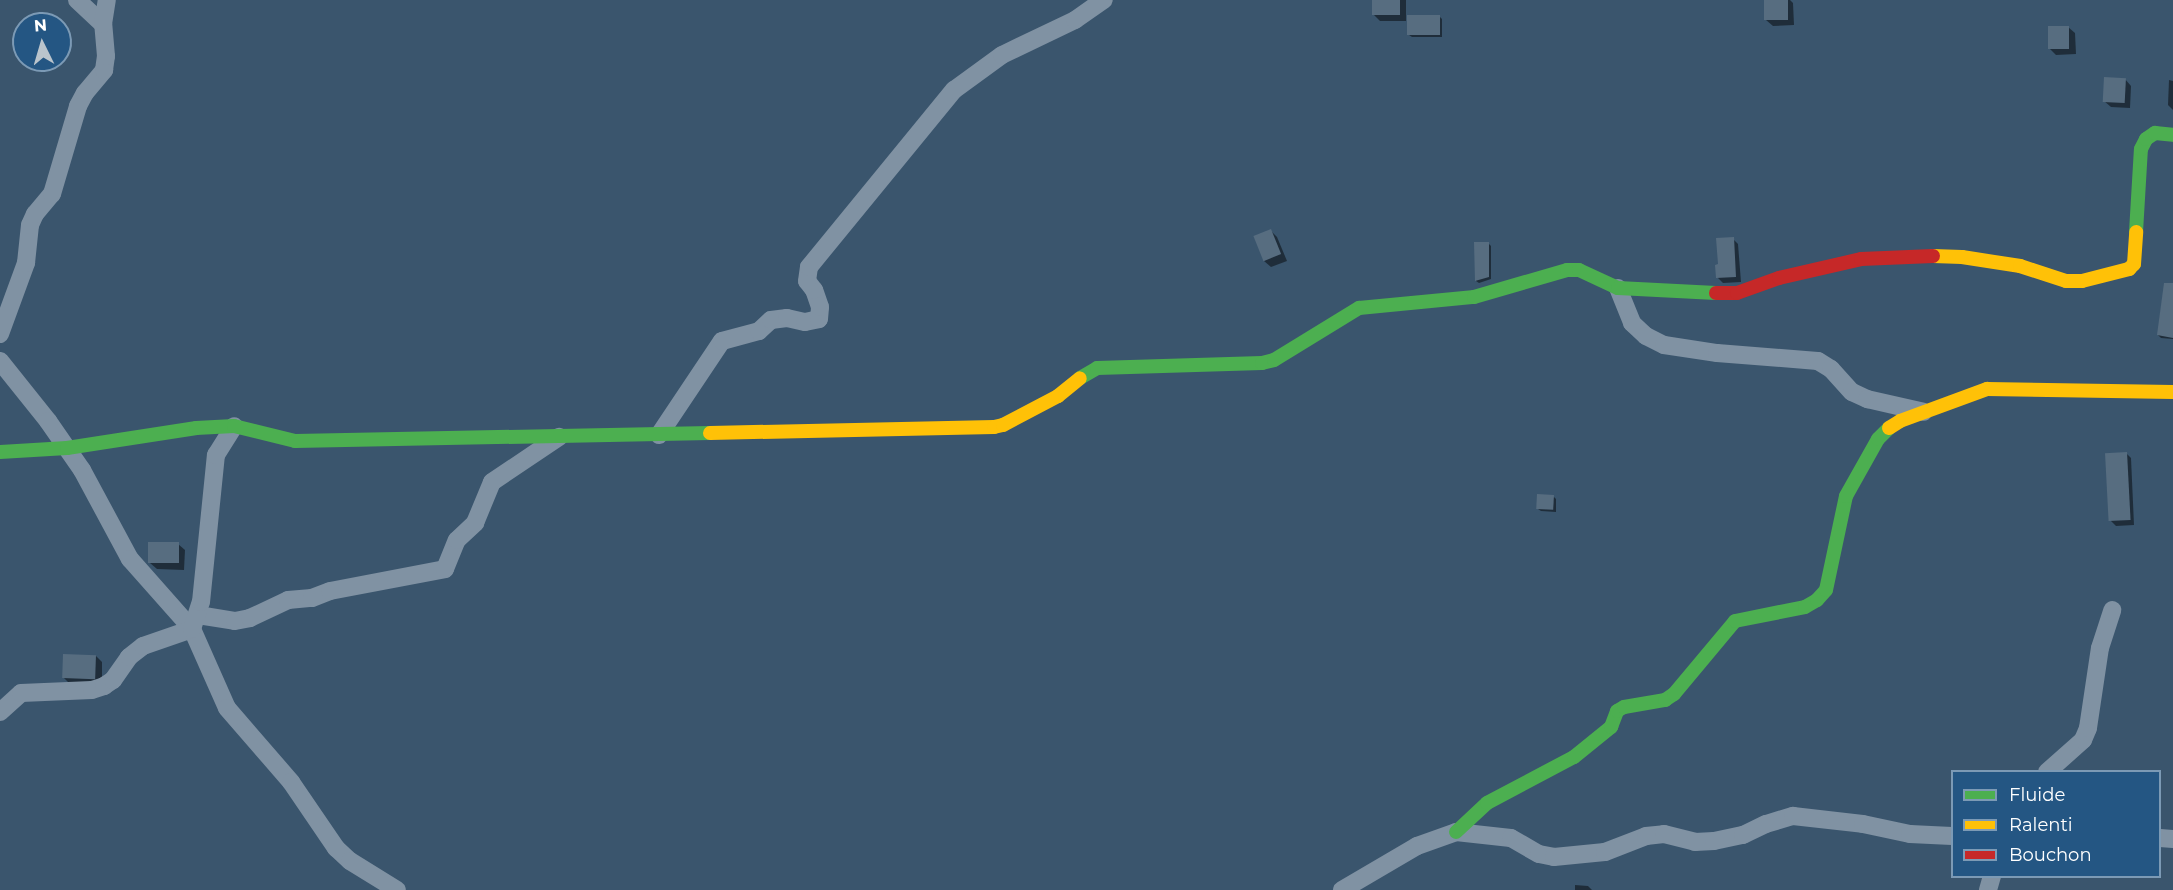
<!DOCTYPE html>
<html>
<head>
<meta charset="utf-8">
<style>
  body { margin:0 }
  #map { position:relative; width:2173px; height:890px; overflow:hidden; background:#3a556d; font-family:Montserrat,sans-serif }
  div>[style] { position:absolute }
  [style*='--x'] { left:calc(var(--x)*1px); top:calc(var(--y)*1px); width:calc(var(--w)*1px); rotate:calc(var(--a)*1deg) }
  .shadow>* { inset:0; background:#0007 }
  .building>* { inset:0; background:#576d80; transform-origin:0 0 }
  .street>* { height:18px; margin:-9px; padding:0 9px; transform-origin:9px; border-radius:9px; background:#8092a3 }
  .fast>* { height:14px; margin:-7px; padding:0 7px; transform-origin:7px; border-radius:7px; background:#4caf50 }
  .slow>* { height:14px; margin:-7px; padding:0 7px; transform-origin:7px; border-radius:7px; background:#ffc107 }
  .jam>* { height:14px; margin:-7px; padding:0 7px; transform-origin:7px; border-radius:7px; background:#c62828 }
  span { translate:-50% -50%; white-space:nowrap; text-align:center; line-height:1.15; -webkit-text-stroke:5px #245683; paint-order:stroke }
  .legend { position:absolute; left:1951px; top:770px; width:210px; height:108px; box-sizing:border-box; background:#245683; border:2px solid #7c9ab5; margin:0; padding:8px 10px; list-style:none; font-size:18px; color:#fff }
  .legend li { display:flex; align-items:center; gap:12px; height:30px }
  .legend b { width:30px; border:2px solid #7c9ab5 }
  .north { position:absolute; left:12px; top:12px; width:60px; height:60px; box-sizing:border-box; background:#245683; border:2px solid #7c9ab5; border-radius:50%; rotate:355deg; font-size:16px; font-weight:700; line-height:24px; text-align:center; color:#fff }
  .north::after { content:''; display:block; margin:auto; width:21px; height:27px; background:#bac4cc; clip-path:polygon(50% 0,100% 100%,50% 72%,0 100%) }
</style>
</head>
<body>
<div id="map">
  <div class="shadow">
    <div style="clip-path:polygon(1374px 0,1406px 0,1406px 21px,1380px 21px,1373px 14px)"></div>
    <div style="clip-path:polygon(1765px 0,1790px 0,1793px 3px,1794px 25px,1773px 26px,1766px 20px)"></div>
    <div style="clip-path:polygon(1439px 16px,1442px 19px,1442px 37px,1412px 37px,1409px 35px)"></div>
    <div style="clip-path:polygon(2068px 27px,2075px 33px,2076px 54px,2056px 55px,2050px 49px)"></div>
    <div style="clip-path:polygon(2125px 79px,2131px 86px,2130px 108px,2111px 107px,2104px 101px)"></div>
    <div style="clip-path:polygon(2169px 80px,2173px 81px,2173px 110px,2168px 105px)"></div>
    <div style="clip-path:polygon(1271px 231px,1277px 237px,1287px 261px,1271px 267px,1264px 261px)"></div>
    <div style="clip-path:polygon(1733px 239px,1738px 244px,1741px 282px,1723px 283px,1718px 278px)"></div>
    <div style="clip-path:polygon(1488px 243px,1491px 246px,1491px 279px,1479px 283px,1476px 281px)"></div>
    <div style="clip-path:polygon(2173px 312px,2173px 339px,2161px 338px,2158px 335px)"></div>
    <div style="clip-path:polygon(2126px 453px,2131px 458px,2134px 525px,2116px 526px,2111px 521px)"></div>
    <div style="clip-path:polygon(1554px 497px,1556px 499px,1556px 512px,1541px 511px,1538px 509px)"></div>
    <div style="clip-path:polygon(178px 544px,185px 550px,184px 570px,157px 569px,150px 563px)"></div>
    <div style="clip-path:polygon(96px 656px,102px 662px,102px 683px,70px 684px,64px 678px)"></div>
    <div style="clip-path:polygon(1575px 885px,1588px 886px,1592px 890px,1575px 890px)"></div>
  </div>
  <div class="building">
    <div style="left:1372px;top:0;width:28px;height:15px"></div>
    <div style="left:1764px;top:0;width:24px;height:20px"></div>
    <div style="left:1407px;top:15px;width:33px;height:20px"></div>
    <div style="left:2048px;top:26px;width:21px;height:23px"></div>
    <div style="left:2104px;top:77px;width:22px;height:25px;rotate:3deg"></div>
    <div style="left:1271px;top:229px;width:27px;height:19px;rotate:68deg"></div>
    <div style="clip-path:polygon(1734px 237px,1736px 277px,1716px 278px,1715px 265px,1718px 264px,1716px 238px)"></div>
    <div style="clip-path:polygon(1474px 242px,1489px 242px,1489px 277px,1475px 281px)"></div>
    <div style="clip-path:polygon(2164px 283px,2173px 283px,2173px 338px,2157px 335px)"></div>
    <div style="left:2127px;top:452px;width:68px;height:22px;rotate:87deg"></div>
    <div style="left:1537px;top:494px;width:17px;height:15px;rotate:3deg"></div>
    <div style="left:148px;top:542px;width:31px;height:21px"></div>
    <div style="left:63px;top:654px;width:33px;height:24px;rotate:2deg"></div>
  </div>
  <div class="street">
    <div style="--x:77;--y:0;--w:35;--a:43"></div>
    <div style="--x:1618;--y:288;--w:38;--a:68"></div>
    <div style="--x:1632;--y:323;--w:19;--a:43"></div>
    <div style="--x:1646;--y:336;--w:20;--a:27"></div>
    <div style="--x:1664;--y:345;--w:54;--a:8.6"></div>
    <div style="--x:1717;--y:353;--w:101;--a:4.5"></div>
    <div style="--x:1818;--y:361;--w:15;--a:32"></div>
    <div style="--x:1831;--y:369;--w:31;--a:48"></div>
    <div style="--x:1852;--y:392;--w:17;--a:25"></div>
    <div style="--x:1867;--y:399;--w:58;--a:12.8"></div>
    <div style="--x:0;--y:334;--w:76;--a:-69.9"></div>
    <div style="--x:26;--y:263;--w:38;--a:-84"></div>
    <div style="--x:30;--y:225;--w:12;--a:-66"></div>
    <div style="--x:35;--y:214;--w:26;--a:-50"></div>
    <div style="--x:52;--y:194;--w:92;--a:-73.5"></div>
    <div style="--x:78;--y:106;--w:15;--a:-62"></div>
    <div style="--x:85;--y:93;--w:30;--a:-50"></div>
    <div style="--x:104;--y:70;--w:14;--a:-82"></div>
    <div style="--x:106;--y:56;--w:32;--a:-95"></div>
    <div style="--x:103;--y:24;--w:24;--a:-81"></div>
    <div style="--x:0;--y:361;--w:77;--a:51.3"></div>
    <div style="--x:48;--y:421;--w:60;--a:55.2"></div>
    <div style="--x:82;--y:470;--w:101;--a:61.7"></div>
    <div style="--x:130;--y:559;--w:94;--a:48.5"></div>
    <div style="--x:192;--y:629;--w:86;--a:66.1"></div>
    <div style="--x:227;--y:708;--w:98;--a:49.1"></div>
    <div style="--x:291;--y:782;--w:80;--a:55.7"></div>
    <div style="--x:336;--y:848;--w:19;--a:43"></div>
    <div style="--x:350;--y:861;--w:55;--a:31.7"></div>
    <div style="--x:659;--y:435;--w:113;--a:-56.2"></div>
    <div style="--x:722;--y:341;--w:38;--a:-15"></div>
    <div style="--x:759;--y:331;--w:16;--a:-43"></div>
    <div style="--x:771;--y:320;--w:16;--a:-7"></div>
    <div style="--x:787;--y:318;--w:18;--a:13"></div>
    <div style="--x:805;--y:322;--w:14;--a:-12"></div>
    <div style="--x:819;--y:319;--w:12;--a:-85"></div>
    <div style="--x:820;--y:307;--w:18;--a:-109"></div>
    <div style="--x:814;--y:290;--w:11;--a:-128"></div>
    <div style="--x:807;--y:281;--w:14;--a:-82"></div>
    <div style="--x:809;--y:267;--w:229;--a:-50.7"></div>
    <div style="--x:954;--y:90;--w:59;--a:-36.1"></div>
    <div style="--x:1002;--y:55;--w:81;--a:-25.6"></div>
    <div style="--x:1075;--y:20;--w:35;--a:-35"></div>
    <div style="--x:198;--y:615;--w:37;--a:9"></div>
    <div style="--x:235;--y:621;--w:15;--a:-11"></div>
    <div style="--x:250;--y:618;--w:42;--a:-25.3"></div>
    <div style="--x:288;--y:600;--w:24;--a:-5"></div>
    <div style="--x:312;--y:598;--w:19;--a:-21"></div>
    <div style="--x:330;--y:591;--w:117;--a:-10.8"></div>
    <div style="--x:445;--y:569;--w:31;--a:-68"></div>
    <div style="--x:457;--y:540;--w:25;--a:-43"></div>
    <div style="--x:475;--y:523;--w:44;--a:-67.5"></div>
    <div style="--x:492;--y:482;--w:81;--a:-33.9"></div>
    <div style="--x:0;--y:712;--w:28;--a:-42"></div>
    <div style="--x:21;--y:693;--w:71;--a:-2.4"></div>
    <div style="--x:92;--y:690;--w:13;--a:-18"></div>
    <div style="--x:104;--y:686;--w:11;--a:-34"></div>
    <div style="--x:113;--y:680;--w:28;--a:-55"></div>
    <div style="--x:129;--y:657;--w:18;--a:-38"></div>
    <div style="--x:143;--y:646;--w:52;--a:-19.1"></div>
    <div style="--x:192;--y:629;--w:28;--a:-72"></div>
    <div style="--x:201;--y:602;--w:148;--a:-84.2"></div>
    <div style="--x:216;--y:455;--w:34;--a:-58"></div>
    <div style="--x:2047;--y:772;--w:48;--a:-41.6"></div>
    <div style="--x:2083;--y:740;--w:13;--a:-67"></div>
    <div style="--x:2088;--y:728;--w:81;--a:-81.5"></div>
    <div style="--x:2100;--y:648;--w:40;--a:-72"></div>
    <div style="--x:2160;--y:838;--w:13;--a:4"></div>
    <div style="--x:1342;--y:890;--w:87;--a:-30.4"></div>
    <div style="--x:1417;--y:846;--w:41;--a:-19.7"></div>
    <div style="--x:1456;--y:832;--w:55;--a:6.2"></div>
    <div style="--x:1511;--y:838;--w:32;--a:30"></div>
    <div style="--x:1539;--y:854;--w:15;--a:11"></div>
    <div style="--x:1554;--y:857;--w:51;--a:-5.6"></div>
    <div style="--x:1605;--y:852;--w:44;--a:-21.3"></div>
    <div style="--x:1646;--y:836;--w:18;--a:-6"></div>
    <div style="--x:1664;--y:834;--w:32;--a:14"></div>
    <div style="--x:1695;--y:842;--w:19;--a:-3"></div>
    <div style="--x:1714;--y:841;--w:30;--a:-12"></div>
    <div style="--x:1743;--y:835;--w:25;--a:-26"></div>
    <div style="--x:1766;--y:824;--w:28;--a:-17"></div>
    <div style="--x:1793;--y:816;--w:70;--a:6.5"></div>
    <div style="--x:1863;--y:824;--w:48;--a:12"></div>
    <div style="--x:1910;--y:834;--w:42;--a:2.7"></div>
    <div style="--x:1988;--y:890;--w:15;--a:-74"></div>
  </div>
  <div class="fast">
    <div style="--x:2136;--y:232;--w:83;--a:-86.6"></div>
    <div style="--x:2141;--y:149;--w:11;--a:-63"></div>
    <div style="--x:2146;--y:139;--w:11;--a:-34"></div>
    <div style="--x:2155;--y:133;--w:18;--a:6"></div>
    <div style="--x:1080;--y:378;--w:20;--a:-30"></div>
    <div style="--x:1097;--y:368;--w:165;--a:-1.7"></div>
    <div style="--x:1262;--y:363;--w:12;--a:-14"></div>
    <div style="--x:1274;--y:360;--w:100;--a:-31.5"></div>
    <div style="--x:1359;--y:308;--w:116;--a:-5.5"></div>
    <div style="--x:1474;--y:297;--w:97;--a:-16.2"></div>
    <div style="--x:1567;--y:270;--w:12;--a:0"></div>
    <div style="--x:1579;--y:270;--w:43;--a:24.8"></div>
    <div style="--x:1618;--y:288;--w:98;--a:2.9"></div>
    <div style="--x:0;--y:452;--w:67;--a:-3.4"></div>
    <div style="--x:67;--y:448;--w:131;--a:-8.8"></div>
    <div style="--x:196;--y:428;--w:38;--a:-3"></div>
    <div style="--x:234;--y:426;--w:63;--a:13.8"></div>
    <div style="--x:295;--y:441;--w:415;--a:-1.1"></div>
    <div style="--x:1456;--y:832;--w:42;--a:-43.1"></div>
    <div style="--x:1487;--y:803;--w:98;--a:-27.9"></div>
    <div style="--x:1574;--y:757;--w:48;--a:-39"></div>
    <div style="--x:1611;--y:727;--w:17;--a:-69"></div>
    <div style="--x:1617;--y:711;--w:8;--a:-30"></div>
    <div style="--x:1624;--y:707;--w:42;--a:-9.7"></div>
    <div style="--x:1665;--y:700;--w:11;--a:-34"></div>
    <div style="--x:1674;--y:694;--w:95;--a:-50.1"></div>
    <div style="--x:1735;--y:621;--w:71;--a:-11.3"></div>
    <div style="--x:1805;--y:607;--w:14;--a:-30"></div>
    <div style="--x:1817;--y:600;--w:13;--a:-48"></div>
    <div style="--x:1826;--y:590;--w:96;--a:-78"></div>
    <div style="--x:1846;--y:496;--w:65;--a:-60.7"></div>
    <div style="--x:1878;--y:439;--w:16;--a:-45"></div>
  </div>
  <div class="slow">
    <div style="--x:1933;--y:256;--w:29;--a:2"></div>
    <div style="--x:1962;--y:257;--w:59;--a:8.8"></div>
    <div style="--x:2020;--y:266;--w:48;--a:18.1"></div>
    <div style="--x:2066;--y:281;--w:16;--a:0"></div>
    <div style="--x:2082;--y:281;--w:49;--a:-14.3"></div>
    <div style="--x:2129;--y:269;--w:7;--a:-45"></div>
    <div style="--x:2134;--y:264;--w:32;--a:-86"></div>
    <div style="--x:1889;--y:428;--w:13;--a:-32"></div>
    <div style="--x:1900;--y:421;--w:93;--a:-20.2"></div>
    <div style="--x:1987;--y:389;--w:186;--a:0.9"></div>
    <div style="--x:710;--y:433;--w:284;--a:-1.2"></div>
    <div style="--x:994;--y:427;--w:9;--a:-13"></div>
    <div style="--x:1003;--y:425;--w:62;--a:-27.8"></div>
    <div style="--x:1058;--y:396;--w:28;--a:-39"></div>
  </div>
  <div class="jam">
    <div style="--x:1716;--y:293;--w:21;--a:0"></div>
    <div style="--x:1737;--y:293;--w:45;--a:-19.7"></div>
    <div style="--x:1779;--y:278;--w:84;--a:-13"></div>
    <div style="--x:1861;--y:259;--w:72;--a:-2.4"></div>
  </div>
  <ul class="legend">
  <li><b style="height:8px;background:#4caf50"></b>Fluide</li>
  <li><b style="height:8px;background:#ffc107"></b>Ralenti</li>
  <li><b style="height:8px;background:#c62828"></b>Bouchon</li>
  </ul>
  <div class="north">N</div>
</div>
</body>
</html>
